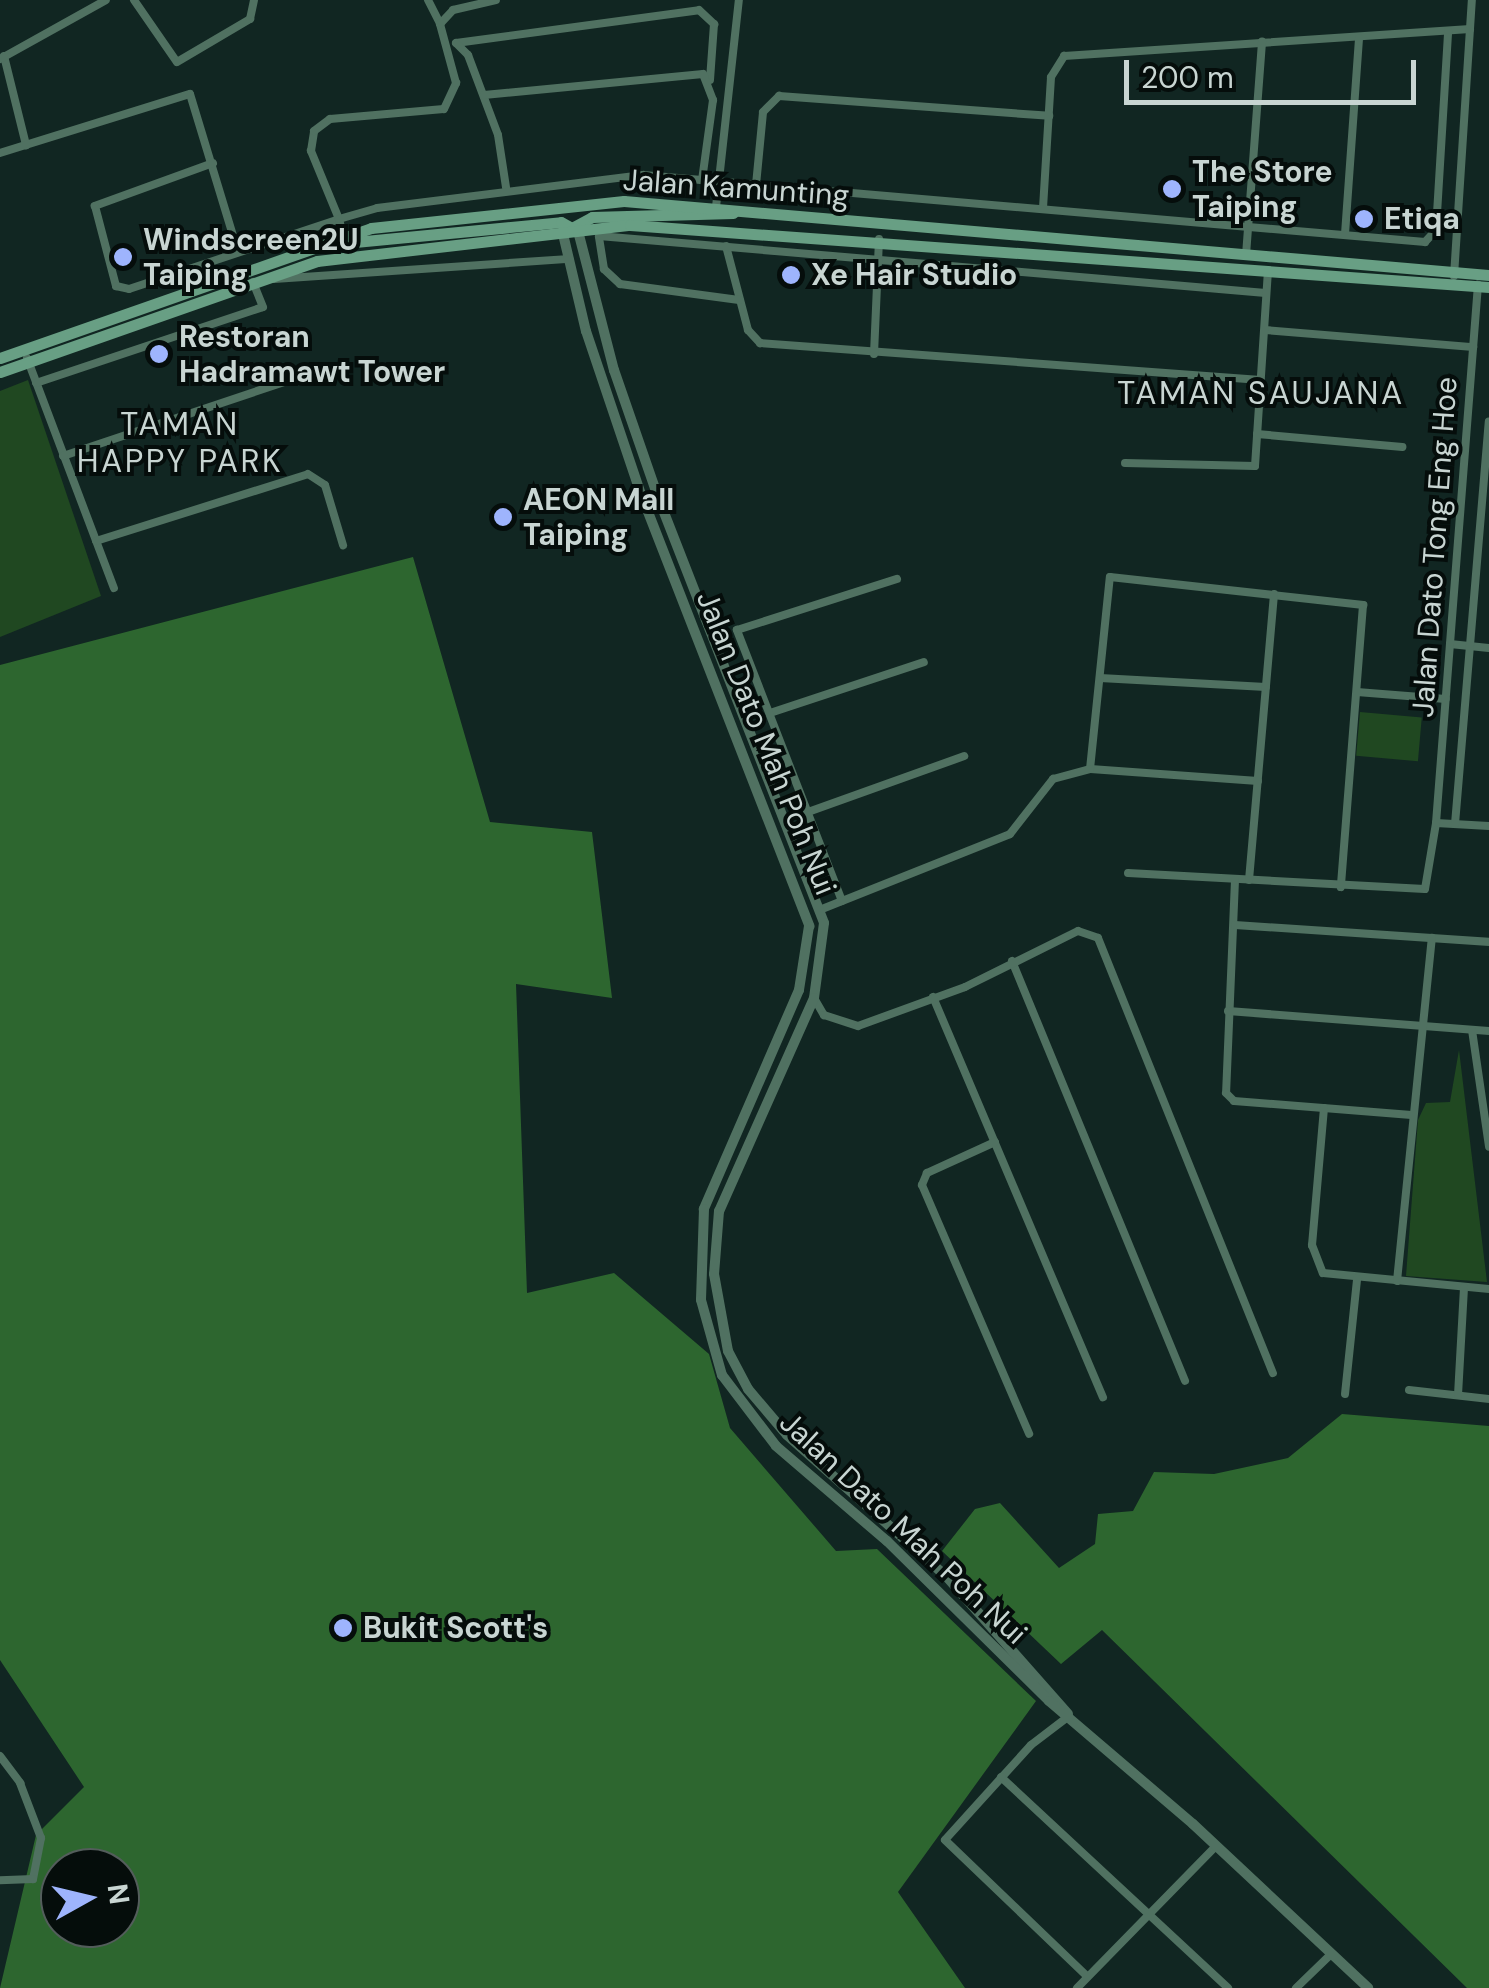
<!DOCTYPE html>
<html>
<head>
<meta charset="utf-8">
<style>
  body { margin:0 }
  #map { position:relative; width:1489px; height:1988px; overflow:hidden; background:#112622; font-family:"DM Sans",sans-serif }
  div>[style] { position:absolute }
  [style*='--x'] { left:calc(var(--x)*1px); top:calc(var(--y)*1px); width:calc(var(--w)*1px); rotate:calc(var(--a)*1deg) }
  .green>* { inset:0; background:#204821; transform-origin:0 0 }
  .forest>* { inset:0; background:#2d662f }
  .minor>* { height:8px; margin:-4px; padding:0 4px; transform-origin:4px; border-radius:4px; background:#507161 }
  .tertiary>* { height:10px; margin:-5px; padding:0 5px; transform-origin:5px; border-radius:5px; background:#507161 }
  .secondary>* { height:11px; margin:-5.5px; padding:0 5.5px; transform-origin:5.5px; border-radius:5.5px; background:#689f84 }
  .dots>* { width:28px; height:28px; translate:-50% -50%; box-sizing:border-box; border:5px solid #050d0b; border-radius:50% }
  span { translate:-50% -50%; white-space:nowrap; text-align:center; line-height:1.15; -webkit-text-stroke:8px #050d0b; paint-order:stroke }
  .poi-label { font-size:30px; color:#c8d5d2; font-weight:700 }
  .left { translate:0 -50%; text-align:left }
  .street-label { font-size:30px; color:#c8d5d2 }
  .neighbourhood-label { font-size:32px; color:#c8d5d2; letter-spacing:2.5px }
  .north { position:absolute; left:40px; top:1848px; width:100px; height:100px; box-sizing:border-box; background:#050d0b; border:2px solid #535d5b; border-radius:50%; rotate:82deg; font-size:28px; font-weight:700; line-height:40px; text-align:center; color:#c8d5d2 }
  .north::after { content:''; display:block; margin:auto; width:35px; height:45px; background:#9eb4fd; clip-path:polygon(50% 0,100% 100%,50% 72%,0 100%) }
  .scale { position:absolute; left:1124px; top:60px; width:292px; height:45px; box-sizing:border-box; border:5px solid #c8d5d2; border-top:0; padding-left:12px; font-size:30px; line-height:35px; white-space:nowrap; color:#c8d5d2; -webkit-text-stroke:8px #050d0b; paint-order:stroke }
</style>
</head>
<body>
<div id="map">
  <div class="green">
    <div style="clip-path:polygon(28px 380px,101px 596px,0 637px,0 391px)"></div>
    <div style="left:1360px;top:712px;width:62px;height:44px;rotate:5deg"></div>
    <div style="clip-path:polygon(1459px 1050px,1487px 1282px,1406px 1276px,1418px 1120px,1426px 1103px,1450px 1102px)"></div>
  </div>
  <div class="forest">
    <div style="clip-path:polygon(evenodd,413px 557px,490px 822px,592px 832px,612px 998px,516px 984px,527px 1293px,614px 1273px,709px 1354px,730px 1428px,836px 1551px,877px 1549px,1036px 1701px,898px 1892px,965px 1988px,0 1988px,36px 1835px,84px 1787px,0 1660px,0 665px,413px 557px,60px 1868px,120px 1868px,120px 1928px,60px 1928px,60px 1868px)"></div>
    <div style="clip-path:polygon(1342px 1414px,1489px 1426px,1489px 1988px,1467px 1988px,1102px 1630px,1061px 1664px,942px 1551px,975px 1509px,1000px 1503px,1059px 1568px,1095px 1544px,1098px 1514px,1133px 1511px,1154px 1472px,1214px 1474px,1288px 1458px)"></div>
  </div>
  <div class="minor">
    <div style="--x:134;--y:0;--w:75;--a:55.3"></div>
    <div style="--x:177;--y:62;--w:85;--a:-30.5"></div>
    <div style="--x:250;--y:19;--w:19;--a:-78"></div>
    <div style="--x:428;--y:0;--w:27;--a:63"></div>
    <div style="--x:456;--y:43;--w:245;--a:-7.7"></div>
    <div style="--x:699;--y:10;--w:21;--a:43"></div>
    <div style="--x:714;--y:24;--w:56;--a:94.1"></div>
    <div style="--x:456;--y:43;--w:17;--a:45"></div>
    <div style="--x:468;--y:55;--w:85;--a:69.4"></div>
    <div style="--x:498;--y:135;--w:53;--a:81.3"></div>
    <div style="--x:4;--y:56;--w:92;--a:76.1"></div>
    <div style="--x:0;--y:59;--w:121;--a:-29.1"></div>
    <div style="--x:484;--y:95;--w:220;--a:-5.5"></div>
    <div style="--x:703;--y:74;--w:28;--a:69"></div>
    <div style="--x:713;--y:100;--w:81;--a:97.8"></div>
    <div style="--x:0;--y:153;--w:199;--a:-17.3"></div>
    <div style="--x:190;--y:94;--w:165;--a:73.1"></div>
    <div style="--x:213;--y:163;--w:126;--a:160"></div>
    <div style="--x:95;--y:206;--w:83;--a:75.3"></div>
    <div style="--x:116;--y:286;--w:13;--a:13"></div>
    <div style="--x:129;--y:289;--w:221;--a:-18.4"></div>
    <div style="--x:339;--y:219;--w:74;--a:-112.4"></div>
    <div style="--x:311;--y:151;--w:20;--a:-81"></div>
    <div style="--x:314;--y:131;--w:20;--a:-37"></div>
    <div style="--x:330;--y:119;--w:114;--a:-5"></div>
    <div style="--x:444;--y:109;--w:29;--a:-65"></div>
    <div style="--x:456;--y:83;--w:61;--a:-105.2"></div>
    <div style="--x:440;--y:24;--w:19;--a:-47"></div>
    <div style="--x:453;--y:10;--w:44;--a:-13.1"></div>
    <div style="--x:756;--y:185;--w:73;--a:-84.5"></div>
    <div style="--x:763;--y:112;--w:23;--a:-45"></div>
    <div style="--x:779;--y:96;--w:271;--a:4.2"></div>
    <div style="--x:716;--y:207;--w:208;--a:-83.7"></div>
    <div style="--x:1043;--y:208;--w:131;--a:-86.5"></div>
    <div style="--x:1051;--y:77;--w:25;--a:-58"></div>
    <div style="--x:1064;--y:56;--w:407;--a:-3.8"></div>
    <div style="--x:1345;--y:234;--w:196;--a:-85.9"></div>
    <div style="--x:343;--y:236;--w:17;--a:-103"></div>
    <div style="--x:339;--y:219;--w:40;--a:-16"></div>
    <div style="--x:377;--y:208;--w:268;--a:-7.1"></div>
    <div style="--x:643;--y:175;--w:785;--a:4.9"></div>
    <div style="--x:1425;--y:242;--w:16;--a:-47"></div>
    <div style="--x:1436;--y:230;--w:199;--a:-86.5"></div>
    <div style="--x:726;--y:246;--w:87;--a:75.3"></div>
    <div style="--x:748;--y:330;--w:18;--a:47"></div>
    <div style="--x:760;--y:343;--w:502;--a:4.22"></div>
    <div style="--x:1246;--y:255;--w:214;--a:-85.7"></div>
    <div style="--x:1454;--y:276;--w:277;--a:-86.3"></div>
    <div style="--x:274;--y:279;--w:296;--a:-3.9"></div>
    <div style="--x:739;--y:300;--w:120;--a:-172.3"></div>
    <div style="--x:620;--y:284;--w:22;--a:-137"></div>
    <div style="--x:604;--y:269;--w:33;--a:-99"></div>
    <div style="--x:599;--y:236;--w:669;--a:4.88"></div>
    <div style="--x:1265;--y:330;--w:209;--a:4.7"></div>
    <div style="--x:874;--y:354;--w:115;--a:-87.5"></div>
    <div style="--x:27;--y:358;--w:246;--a:69.3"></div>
    <div style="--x:36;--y:383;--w:239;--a:-18.5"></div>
    <div style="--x:263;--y:307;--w:27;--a:-112"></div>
    <div style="--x:1257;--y:434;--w:146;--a:5.1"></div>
    <div style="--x:63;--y:456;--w:239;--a:-18.5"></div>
    <div style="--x:1125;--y:463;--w:130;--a:1.3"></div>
    <div style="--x:1255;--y:466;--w:195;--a:-86.2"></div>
    <div style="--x:96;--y:541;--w:222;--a:-17.5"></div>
    <div style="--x:308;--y:474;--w:20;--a:33"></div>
    <div style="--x:325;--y:485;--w:63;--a:73.3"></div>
    <div style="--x:1450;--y:644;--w:39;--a:6"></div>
    <div style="--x:1100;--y:678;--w:166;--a:3.1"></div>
    <div style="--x:1357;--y:692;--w:89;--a:4.5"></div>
    <div style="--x:770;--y:713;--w:162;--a:-18.3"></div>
    <div style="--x:1258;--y:781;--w:168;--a:-175.9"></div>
    <div style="--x:1090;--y:769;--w:193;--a:-84.1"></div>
    <div style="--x:1110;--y:577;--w:255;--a:6.3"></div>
    <div style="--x:1363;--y:605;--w:283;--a:94.5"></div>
    <div style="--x:808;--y:812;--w:166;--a:-19.7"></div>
    <div style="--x:1436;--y:823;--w:53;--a:3.2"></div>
    <div style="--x:1455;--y:824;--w:404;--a:-85.2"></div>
    <div style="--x:1128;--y:873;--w:297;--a:3.1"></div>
    <div style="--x:1425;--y:889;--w:67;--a:-80.5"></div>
    <div style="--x:1436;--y:823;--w:540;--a:-85.54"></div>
    <div style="--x:1235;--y:880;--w:213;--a:92.4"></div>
    <div style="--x:1226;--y:1093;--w:11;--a:45"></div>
    <div style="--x:1234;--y:1101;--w:178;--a:4.5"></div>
    <div style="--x:1249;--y:880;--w:287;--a:-85"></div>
    <div style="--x:842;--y:901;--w:291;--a:-111.2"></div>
    <div style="--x:737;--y:630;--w:168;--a:-17.7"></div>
    <div style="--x:822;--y:909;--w:202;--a:-21.7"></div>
    <div style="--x:1010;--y:834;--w:70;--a:-52"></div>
    <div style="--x:1053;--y:779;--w:38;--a:-15"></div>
    <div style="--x:1235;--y:925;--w:255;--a:3.8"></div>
    <div style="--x:1012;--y:961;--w:454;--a:67.6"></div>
    <div style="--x:933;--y:997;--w:435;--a:67"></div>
    <div style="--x:814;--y:998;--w:20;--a:60"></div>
    <div style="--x:824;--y:1015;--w:36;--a:18"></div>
    <div style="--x:858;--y:1026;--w:114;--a:-20"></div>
    <div style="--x:965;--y:987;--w:126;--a:-26.4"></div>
    <div style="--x:1078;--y:931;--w:21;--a:19"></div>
    <div style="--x:1098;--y:938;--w:469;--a:68.1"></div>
    <div style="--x:1228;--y:1011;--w:262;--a:4.4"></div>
    <div style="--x:1472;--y:1030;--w:118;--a:81.7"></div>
    <div style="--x:1324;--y:1108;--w:138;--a:95"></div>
    <div style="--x:1312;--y:1245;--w:30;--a:69"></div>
    <div style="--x:1323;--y:1273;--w:167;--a:5.5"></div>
    <div style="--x:995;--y:1142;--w:75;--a:155.5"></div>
    <div style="--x:927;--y:1173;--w:13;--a:113"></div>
    <div style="--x:922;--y:1185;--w:271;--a:66.7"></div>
    <div style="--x:1397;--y:1281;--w:345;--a:-84.2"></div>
    <div style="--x:1409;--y:1390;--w:81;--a:6.4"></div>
    <div style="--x:1345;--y:1394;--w:116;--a:-84"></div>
    <div style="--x:1458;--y:1395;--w:108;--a:-86.8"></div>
    <div style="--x:1069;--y:1716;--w:48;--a:142.7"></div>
    <div style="--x:1031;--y:1745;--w:128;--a:132.2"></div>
    <div style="--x:945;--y:1840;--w:197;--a:43.8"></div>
    <div style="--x:0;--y:1756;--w:34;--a:53"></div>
    <div style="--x:20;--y:1783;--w:59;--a:69.1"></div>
    <div style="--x:41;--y:1838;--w:42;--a:101"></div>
    <div style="--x:33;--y:1879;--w:33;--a:178"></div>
    <div style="--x:1001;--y:1777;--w:310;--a:42.9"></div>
    <div style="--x:1077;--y:1988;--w:199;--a:-45.6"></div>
    <div style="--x:1296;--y:1988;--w:47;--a:-44.1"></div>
  </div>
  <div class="tertiary">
    <div style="--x:578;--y:231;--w:144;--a:75.5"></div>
    <div style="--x:614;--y:370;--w:134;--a:70.9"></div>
    <div style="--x:658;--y:497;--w:457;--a:68.7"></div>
    <div style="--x:824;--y:923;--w:76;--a:97.6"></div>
    <div style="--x:814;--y:998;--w:233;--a:114"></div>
    <div style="--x:719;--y:1211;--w:63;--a:94.5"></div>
    <div style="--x:714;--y:1274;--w:78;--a:79.7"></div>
    <div style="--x:728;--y:1351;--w:43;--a:62.2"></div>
    <div style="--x:748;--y:1389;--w:60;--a:49.7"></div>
    <div style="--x:787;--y:1435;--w:213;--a:41.6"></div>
    <div style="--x:946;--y:1576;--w:184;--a:48.5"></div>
    <div style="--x:563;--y:234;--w:100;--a:76.7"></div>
    <div style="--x:586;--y:331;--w:172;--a:71.4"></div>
    <div style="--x:641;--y:494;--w:464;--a:68.7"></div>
    <div style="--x:809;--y:926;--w:65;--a:98.9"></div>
    <div style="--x:799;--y:990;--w:239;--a:113.5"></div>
    <div style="--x:704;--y:1209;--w:91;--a:91.9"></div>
    <div style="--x:701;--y:1300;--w:78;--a:74.4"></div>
    <div style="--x:722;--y:1375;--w:89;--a:52.7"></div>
    <div style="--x:776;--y:1446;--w:146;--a:40.6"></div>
    <div style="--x:887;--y:1541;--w:228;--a:44.6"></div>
    <div style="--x:1049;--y:1701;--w:189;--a:40.5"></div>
    <div style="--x:1193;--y:1824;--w:240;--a:43.1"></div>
  </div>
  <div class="secondary">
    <div style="--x:566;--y:231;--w:30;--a:-28"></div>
    <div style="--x:592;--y:217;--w:141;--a:-1.6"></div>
    <div style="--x:334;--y:244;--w:228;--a:-5.5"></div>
    <div style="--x:561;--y:222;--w:18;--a:29"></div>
    <div style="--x:0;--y:358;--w:393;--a:-19.3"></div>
    <div style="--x:371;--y:228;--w:254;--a:-6.1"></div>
    <div style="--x:624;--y:201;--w:868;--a:4.89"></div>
    <div style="--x:0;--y:372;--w:336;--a:-19.3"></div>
    <div style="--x:317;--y:261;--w:315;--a:-6.6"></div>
    <div style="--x:630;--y:225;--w:861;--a:4.13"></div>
  </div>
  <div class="dots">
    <div style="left:1172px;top:189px;background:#9eb4fd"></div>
    <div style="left:1364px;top:219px;background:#9eb4fd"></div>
    <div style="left:123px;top:257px;background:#9eb4fd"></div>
    <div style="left:791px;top:275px;background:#9eb4fd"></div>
    <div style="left:159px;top:354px;background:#9eb4fd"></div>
    <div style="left:503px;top:517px;background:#9eb4fd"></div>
    <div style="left:343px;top:1628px;background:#9eb4fd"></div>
  </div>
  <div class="poi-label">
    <span class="left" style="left:1192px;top:189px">The Store<br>Taiping</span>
    <span class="left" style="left:1384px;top:219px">Etiqa</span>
    <span class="left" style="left:143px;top:257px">Windscreen2U<br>Taiping</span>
    <span class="left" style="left:811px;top:275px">Xe Hair Studio</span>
    <span class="left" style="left:179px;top:354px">Restoran<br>Hadramawt Tower</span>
    <span class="left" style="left:523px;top:517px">AEON Mall<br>Taiping</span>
    <span class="left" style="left:363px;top:1628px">Bukit Scott's</span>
  </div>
  <div class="street-label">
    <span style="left:736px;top:188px;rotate:4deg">Jalan Kamunting</span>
    <span style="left:1435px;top:547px;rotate:-86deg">Jalan Dato Tong Eng Hoe</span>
    <span style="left:766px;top:743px;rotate:68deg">Jalan Dato Mah Poh Nui</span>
    <span style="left:903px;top:1528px;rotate:43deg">Jalan Dato Mah Poh Nui</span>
  </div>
  <div class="neighbourhood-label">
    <span style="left:1261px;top:393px">TAMAN SAUJANA</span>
    <span style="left:180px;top:443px">TAMAN<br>HAPPY PARK</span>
  </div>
  <div class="north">N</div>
  <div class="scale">200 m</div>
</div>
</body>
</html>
